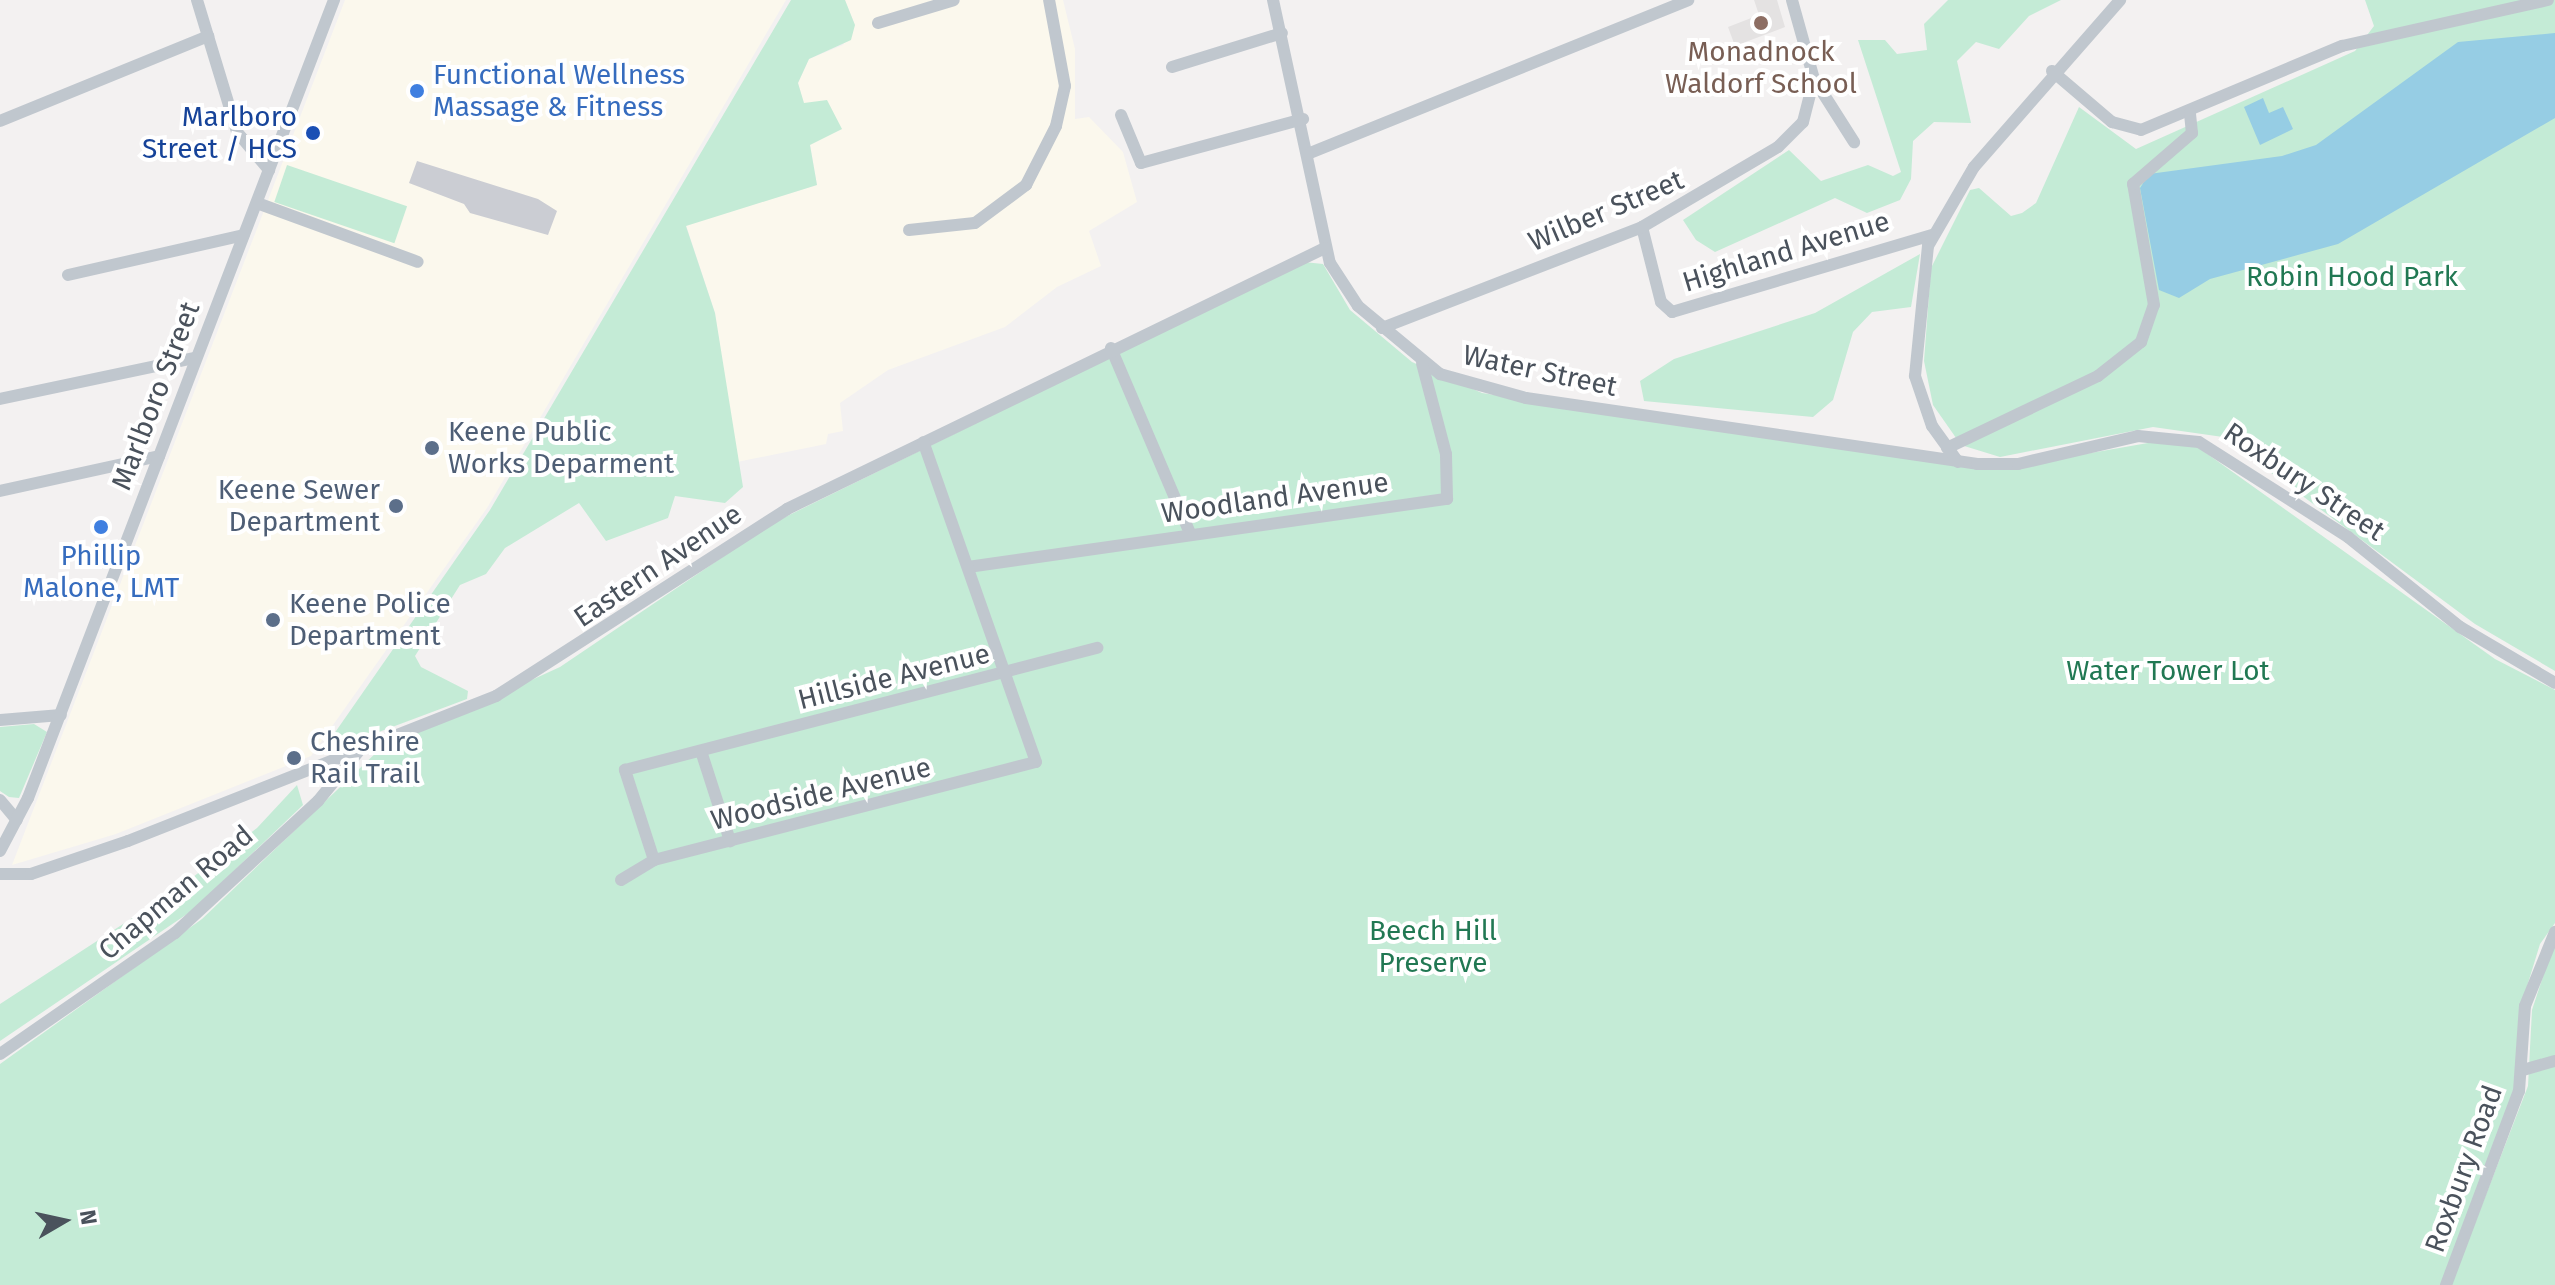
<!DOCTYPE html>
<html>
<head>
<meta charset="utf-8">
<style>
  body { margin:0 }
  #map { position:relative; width:2555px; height:1285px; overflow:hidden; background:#f3f1f1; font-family:"Fira Sans",sans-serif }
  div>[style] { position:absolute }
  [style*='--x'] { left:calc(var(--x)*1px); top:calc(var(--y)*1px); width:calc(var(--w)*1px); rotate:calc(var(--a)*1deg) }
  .commercial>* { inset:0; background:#fbf8ed }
  .education>* { inset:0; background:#e4e2e2 }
  .green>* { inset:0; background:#c4ebd6; transform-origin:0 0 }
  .water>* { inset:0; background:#96cde4 }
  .building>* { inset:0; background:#cbcdd3 }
  .minor>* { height:12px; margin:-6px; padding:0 6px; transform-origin:6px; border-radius:6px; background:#c0c7ce }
  .dots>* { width:22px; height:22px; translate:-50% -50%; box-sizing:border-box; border:4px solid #fff; border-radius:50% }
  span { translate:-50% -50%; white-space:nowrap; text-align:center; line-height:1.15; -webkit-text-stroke:8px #fff; paint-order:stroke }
  .education-label { font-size:28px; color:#785e54 }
  .shop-label { font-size:28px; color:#366cbe }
  .left { translate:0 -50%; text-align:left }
  .transit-label { font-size:28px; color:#164399 }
  .right { translate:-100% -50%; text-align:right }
  .street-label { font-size:28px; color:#4a525c }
  .park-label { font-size:28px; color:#217853 }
  .service-label { font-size:28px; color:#4e5e75 }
  .north { position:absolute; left:24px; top:1181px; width:80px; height:80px; -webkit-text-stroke:6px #fff; paint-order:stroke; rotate:81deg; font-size:22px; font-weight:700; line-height:32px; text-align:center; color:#4a525c }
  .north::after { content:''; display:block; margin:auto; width:28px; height:36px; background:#4a525c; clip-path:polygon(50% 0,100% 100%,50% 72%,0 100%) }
</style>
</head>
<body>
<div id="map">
  <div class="commercial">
    <div style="clip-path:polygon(345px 0,786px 0,487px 508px,311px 756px,116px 834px,12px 865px)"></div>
    <div style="clip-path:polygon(845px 0,1063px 0,1075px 49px,1075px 119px,1089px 117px,1123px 152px,1137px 202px,1089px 231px,1101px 266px,1057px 287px,1005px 327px,888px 370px,840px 403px,843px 431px,828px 434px,826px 444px,737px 462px,715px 313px,686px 225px,817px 185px,810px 144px,842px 129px,804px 104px,798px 83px,809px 59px,843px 45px,855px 25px)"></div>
  </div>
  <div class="education">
    <div style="clip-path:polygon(1754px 0,1777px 0,1785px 27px,1735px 46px,1728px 27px,1759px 15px)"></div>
  </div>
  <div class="green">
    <div style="clip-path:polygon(791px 0,845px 0,855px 25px,851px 40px,809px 59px,798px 83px,804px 103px,827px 100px,842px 129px,810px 145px,817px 185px,686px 226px,715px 313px,743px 487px,725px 503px,675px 496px,668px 518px,606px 541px,579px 503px,505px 548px,486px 574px,460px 585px,415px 656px,421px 667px,468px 691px,467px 699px,320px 754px,490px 510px)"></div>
    <div style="clip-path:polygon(1948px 0,2061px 0,2029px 16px,1999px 49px,1976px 42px,1957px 61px,1971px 123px,1934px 122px,1913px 141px,1911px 179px,1900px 200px,1867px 213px,1835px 198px,1715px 252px,1696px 240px,1683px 220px,1789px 150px,1821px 181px,1868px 165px,1893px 176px,1901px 172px,1858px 40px,1885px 40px,1897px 54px,1927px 50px,1924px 24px)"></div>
    <div style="clip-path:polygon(2365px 0,2555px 0,2555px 671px,2475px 624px,2223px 437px,2153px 427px,2000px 457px,1961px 445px,1933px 405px,1924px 361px,1931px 268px,1970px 190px,1979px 188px,2011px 216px,2022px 213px,2036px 203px,2079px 107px,2136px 149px,2355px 51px,2374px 26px)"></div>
    <div style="left:287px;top:165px;width:127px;height:39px;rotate:19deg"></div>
    <div style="clip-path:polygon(1920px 254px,1911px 307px,1872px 312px,1853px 332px,1833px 400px,1813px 417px,1644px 401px,1640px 381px,1674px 359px,1815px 313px)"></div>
    <div style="clip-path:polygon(1304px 262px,1323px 264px,1350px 310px,1412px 362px,1482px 393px,1993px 470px,2165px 440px,2199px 448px,2495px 659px,2555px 690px,2555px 923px,2540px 944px,2521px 1006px,2519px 1070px,2504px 1122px,2441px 1285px,0 1285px,0 1064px,202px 919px,380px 749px,560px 667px,773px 523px)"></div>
    <div style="clip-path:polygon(34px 724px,47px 732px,19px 798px,9px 797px,0 791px,0 727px)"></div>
    <div style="clip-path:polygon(297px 785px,303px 805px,193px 910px,0 1041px,0 1004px,180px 887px,257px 828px)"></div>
    <div style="clip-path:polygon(2555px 940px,2555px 1285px,2451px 1285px,2528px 1086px,2532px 1010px)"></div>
  </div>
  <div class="water">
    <div style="clip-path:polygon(2555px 33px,2555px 118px,2338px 244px,2210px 279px,2179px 298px,2159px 290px,2140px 188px,2149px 174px,2282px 156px,2316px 145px,2458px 42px)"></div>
    <div style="clip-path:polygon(2263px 98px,2269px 113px,2283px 107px,2293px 129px,2260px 145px,2244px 107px)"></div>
  </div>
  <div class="building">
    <div style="clip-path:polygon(417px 161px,538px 199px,557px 211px,548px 235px,470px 213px,464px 204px,409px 183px)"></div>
  </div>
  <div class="minor">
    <div style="--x:197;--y:0;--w:138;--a:73.1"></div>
    <div style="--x:237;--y:132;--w:50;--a:49.9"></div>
    <div style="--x:1273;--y:0;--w:269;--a:77.8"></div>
    <div style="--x:1330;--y:263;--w:51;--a:56.9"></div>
    <div style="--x:1358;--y:306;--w:107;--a:39.7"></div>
    <div style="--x:1440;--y:374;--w:89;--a:15.6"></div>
    <div style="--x:1526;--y:398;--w:456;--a:8.3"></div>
    <div style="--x:1977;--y:464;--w:41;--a:0"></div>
    <div style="--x:2018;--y:464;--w:123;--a:-13.1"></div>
    <div style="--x:2138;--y:436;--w:61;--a:5.6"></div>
    <div style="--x:2199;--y:442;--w:177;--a:32.5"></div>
    <div style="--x:2348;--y:537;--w:144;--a:38.8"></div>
    <div style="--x:2460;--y:627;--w:110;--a:30.5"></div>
    <div style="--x:878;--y:23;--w:79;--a:-16.8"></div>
    <div style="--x:1172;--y:67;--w:115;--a:-17.2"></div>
    <div style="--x:2052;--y:71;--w:79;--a:40.4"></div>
    <div style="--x:2112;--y:122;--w:30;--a:15"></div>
    <div style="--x:2141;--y:130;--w:218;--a:-22.7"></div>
    <div style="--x:2342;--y:46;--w:211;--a:-12.6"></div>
    <div style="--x:1814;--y:79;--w:75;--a:57.6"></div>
    <div style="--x:1121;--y:115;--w:52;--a:67.4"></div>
    <div style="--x:1141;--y:163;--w:168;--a:-15.2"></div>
    <div style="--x:0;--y:121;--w:225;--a:-22.2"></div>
    <div style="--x:1310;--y:153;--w:408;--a:-22"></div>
    <div style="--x:257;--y:203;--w:171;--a:20.1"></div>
    <div style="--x:1642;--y:227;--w:77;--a:75.8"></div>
    <div style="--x:1661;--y:302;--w:15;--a:42"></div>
    <div style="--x:1672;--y:312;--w:271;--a:-16.5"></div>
    <div style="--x:909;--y:230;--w:66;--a:-6.1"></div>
    <div style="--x:975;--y:223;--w:64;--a:-36.7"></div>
    <div style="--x:1026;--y:185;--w:66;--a:-63"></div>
    <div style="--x:1056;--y:126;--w:41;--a:-77.3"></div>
    <div style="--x:1065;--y:86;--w:87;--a:-100.5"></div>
    <div style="--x:68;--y:275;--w:180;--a:-12.8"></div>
    <div style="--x:1382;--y:328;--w:279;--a:-21.2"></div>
    <div style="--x:1642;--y:227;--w:158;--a:-30.5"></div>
    <div style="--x:1778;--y:147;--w:35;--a:-45"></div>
    <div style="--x:1803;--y:122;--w:44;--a:-75.7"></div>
    <div style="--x:1814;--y:79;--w:82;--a:-105.6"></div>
    <div style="--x:1111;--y:348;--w:201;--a:66.9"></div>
    <div style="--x:0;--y:399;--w:199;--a:-11.9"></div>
    <div style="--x:1947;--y:448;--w:167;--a:-25.5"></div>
    <div style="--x:2098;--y:376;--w:55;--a:-38.3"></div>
    <div style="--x:2141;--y:342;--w:39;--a:-71"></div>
    <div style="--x:2154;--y:305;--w:123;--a:-99.8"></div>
    <div style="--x:2133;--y:184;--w:78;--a:-40.8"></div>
    <div style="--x:2192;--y:133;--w:20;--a:-96"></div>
    <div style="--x:1958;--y:462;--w:44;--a:-125.8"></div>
    <div style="--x:1932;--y:426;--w:53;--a:-108.8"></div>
    <div style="--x:1915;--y:376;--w:131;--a:-84.3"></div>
    <div style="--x:1928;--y:246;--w:91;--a:-59.8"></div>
    <div style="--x:1974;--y:167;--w:222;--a:-48.8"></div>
    <div style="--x:0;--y:491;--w:163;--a:-12.4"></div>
    <div style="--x:968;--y:567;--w:484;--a:-8.1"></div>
    <div style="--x:1447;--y:499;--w:45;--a:-91.3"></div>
    <div style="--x:1446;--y:454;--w:94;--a:-104.8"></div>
    <div style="--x:0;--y:720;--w:61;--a:-4.7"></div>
    <div style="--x:701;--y:751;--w:95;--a:72.1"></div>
    <div style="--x:0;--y:800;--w:26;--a:50"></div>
    <div style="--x:0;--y:851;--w:60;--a:-62.2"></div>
    <div style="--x:28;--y:798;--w:855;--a:-69.02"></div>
    <div style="--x:654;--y:860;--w:95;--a:-107.9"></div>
    <div style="--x:625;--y:770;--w:488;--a:-14.5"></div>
    <div style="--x:0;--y:874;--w:31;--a:0"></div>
    <div style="--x:31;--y:874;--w:102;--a:-18.8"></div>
    <div style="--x:128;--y:841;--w:396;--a:-21.5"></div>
    <div style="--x:496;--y:696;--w:346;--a:-32.7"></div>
    <div style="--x:787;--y:509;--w:598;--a:-25.88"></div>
    <div style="--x:621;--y:880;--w:39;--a:-31"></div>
    <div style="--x:654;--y:860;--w:394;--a:-14.4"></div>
    <div style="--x:1036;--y:762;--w:339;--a:-109.4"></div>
    <div style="--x:0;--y:1054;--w:213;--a:-34.7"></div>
    <div style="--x:175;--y:933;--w:195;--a:-42.7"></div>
    <div style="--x:318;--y:801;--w:71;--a:-50.7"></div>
    <div style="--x:2523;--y:1070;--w:33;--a:-16"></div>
    <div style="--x:2446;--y:1285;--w:207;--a:-69.4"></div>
    <div style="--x:2519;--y:1091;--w:85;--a:-86"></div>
    <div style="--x:2525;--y:1006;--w:80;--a:-67.9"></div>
  </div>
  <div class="dots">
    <div style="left:1761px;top:23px;background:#8d6e63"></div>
    <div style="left:417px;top:91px;background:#3f7fe0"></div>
    <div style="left:313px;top:133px;background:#1a4fb4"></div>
    <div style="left:432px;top:448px;background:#5c6f8a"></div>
    <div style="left:396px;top:506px;background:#5c6f8a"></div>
    <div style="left:101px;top:527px;background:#3f7fe0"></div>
    <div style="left:273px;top:620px;background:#5c6f8a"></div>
    <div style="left:294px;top:758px;background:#5c6f8a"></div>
  </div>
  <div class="education-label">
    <span style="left:1761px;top:68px">Monadnock<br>Waldorf School</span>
  </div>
  <div class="shop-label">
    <span class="left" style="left:433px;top:91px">Functional Wellness<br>Massage &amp; Fitness</span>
    <span style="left:101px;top:572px">Phillip<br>Malone, LMT</span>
  </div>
  <div class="transit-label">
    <span class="right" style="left:297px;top:133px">Marlboro<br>Street / HCS</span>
  </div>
  <div class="street-label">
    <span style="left:1606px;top:211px;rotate:-23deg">Wilber Street</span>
    <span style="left:1786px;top:252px;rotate:-17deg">Highland Avenue</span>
    <span style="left:1540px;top:371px;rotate:12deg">Water Street</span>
    <span style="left:156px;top:396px;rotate:-69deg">Marlboro Street</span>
    <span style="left:2304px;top:482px;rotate:34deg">Roxbury Street</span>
    <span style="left:1275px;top:498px;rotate:-8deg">Woodland Avenue</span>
    <span style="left:658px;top:566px;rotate:-34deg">Eastern Avenue</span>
    <span style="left:894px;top:677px;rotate:-14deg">Hillside Avenue</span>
    <span style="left:821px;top:794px;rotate:-14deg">Woodside Avenue</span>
    <span style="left:176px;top:893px;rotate:-40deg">Chapman Road</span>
    <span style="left:2464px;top:1169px;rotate:-70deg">Roxbury Road</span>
  </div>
  <div class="park-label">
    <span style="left:2352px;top:277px">Robin Hood Park</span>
    <span style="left:2168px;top:671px">Water Tower Lot</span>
    <span style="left:1433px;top:947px">Beech Hill<br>Preserve</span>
  </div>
  <div class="service-label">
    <span class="left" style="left:448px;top:448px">Keene Public<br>Works Deparment</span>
    <span class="right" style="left:380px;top:506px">Keene Sewer<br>Department</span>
    <span class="left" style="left:289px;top:620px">Keene Police<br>Department</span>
    <span class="left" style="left:310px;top:758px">Cheshire<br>Rail Trail</span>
  </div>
  <div class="north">N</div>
</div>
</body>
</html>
